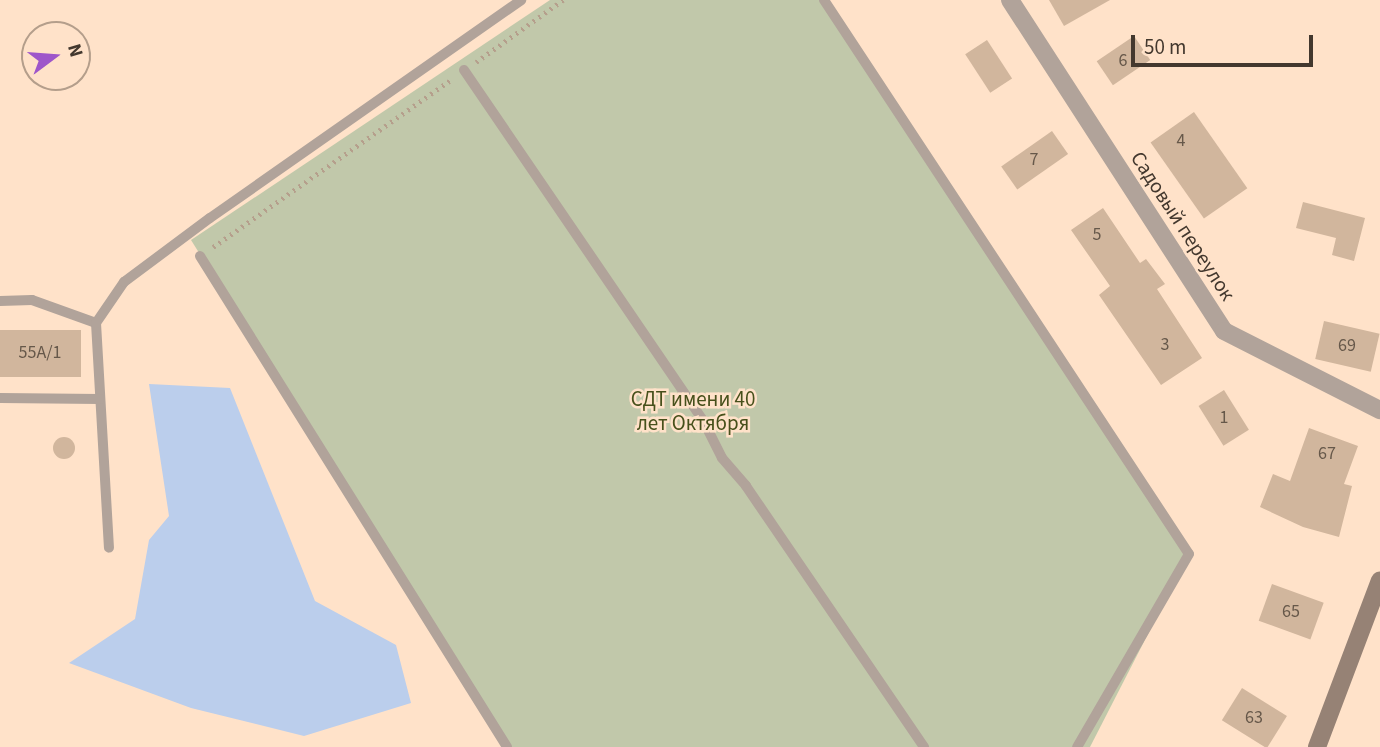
<!DOCTYPE html>
<html>
<head>
<meta charset="utf-8">
<style>
  body { margin:0 }
  #map { position:relative; width:1380px; height:747px; overflow:hidden; background:#ffe2c9; font-family:"Source Sans 3",sans-serif }
  div>[style] { position:absolute }
  [style*='--x'] { left:calc(var(--x)*1px); top:calc(var(--y)*1px); width:calc(var(--w)*1px); rotate:calc(var(--a)*1deg) }
  .green>* { inset:0; background:#c1c8aa }
  .water>* { inset:0; background:#bbceec }
  .building>* { inset:0; background:#d1b69d; transform-origin:0 0 }
  .round { border-radius:50% }
  .path>* { height:4.5px; margin-top:-2.25px; transform-origin:0; background:repeating-linear-gradient(90deg,#b59f8c 0 2px,transparent 0 7px) }
  .service>* { height:10px; margin:-5px; padding:0 5px; transform-origin:5px; border-radius:5px; background:#b1a39a }
  .minor>* { height:18px; margin:-9px; padding:0 9px; transform-origin:9px; border-radius:9px; background:#b1a39a }
  .secondary>* { height:18px; margin:-9px; padding:0 9px; transform-origin:9px; border-radius:9px; background:#968275 }
  span { translate:-50% -50%; white-space:nowrap; text-align:center; line-height:1.15; -webkit-text-stroke:5px #ffe2c9; paint-order:stroke }
  .number-label { font-size:18px; color:#66584a }
  .number-label span { -webkit-text-stroke-width:0 }
  .street-label { font-size:21px; color:#43382e }
  .park-label { font-size:21px; color:#47501b }
  .north { position:absolute; left:21px; top:21px; width:70px; height:70px; box-sizing:border-box; background:#ffe2c9; border:2px solid #b49e8b; border-radius:50%; rotate:74deg; font-size:19px; font-weight:700; line-height:28px; text-align:center; color:#43382e }
  .north::after { content:''; display:block; margin:auto; width:24px; height:32px; background:#9e56ca; clip-path:polygon(50% 0,100% 100%,50% 72%,0 100%) }
  .scale { position:absolute; left:1131px; top:35px; width:182px; height:32px; box-sizing:border-box; border:4px solid #43382e; border-top:0; padding-left:9px; font-size:21px; line-height:24px; white-space:nowrap; color:#43382e; -webkit-text-stroke:5px #ffe2c9; paint-order:stroke }
</style>
</head>
<body>
<div id="map">
  <div class="green">
    <div style="clip-path:polygon(550px 0,824px 0,1189px 554px,1090px 747px,507px 747px,191px 240px)"></div>
  </div>
  <div class="water">
    <div style="clip-path:polygon(149px 384px,230px 388px,315px 601px,396px 645px,411px 703px,304px 736px,191px 708px,69px 663px,135px 619px,149px 540px,169px 516px)"></div>
  </div>
  <div class="building">
    <div style="clip-path:polygon(1049px 0,1110px 0,1064px 26px)"></div>
    <div style="left:1134px;top:36px;width:29px;height:45px;rotate:56deg"></div>
    <div style="left:987px;top:40px;width:46px;height:26px;rotate:57deg"></div>
    <div style="left:1194px;top:112px;width:93px;height:53px;rotate:55deg"></div>
    <div style="left:1052px;top:131px;width:28px;height:62px;rotate:55deg"></div>
    <div style="clip-path:polygon(1303px 202px,1365px 218px,1354px 261px,1332px 255px,1336px 238px,1296px 228px)"></div>
    <div style="clip-path:polygon(1103px 208px,1140px 263px,1146px 259px,1165px 284px,1157px 289px,1202px 358px,1161px 385px,1099px 295px,1110px 286px,1071px 230px)"></div>
    <div style="left:1324px;top:321px;width:57px;height:39px;rotate:13deg"></div>
    <div style="left:0;top:330px;width:81px;height:47px"></div>
    <div style="left:1224px;top:390px;width:47px;height:30px;rotate:58deg"></div>
    <div style="clip-path:polygon(1309px 428px,1358px 446px,1344px 484px,1352px 486px,1339px 537px,1303px 527px,1260px 507px,1273px 474px,1290px 481px)"></div>
    <div class="round" style="left:53px;top:437px;width:22px;height:22px"></div>
    <div style="left:1272px;top:584px;width:55px;height:39px;rotate:20deg"></div>
    <div style="left:1242px;top:688px;width:53px;height:38px;rotate:32deg"></div>
  </div>
  <div class="path">
    <div style="--x:476;--y:62;--w:107;--a:-35.5"></div>
    <div style="--x:213;--y:247;--w:292;--a:-35.1"></div>
  </div>
  <div class="service">
    <div style="--x:824;--y:0;--w:663;--a:56.62"></div>
    <div style="--x:1189;--y:554;--w:223;--a:120.1"></div>
    <div style="--x:464;--y:70;--w:424;--a:55.7"></div>
    <div style="--x:703;--y:420;--w:42;--a:63.4"></div>
    <div style="--x:722;--y:458;--w:37;--a:49"></div>
    <div style="--x:746;--y:486;--w:316;--a:55.7"></div>
    <div style="--x:200;--y:256;--w:579;--a:57.98"></div>
    <div style="--x:0;--y:301;--w:32;--a:-2"></div>
    <div style="--x:32;--y:300;--w:68;--a:19.8"></div>
    <div style="--x:96;--y:323;--w:225;--a:86.7"></div>
    <div style="--x:96;--y:323;--w:50;--a:-55.7"></div>
    <div style="--x:124;--y:282;--w:107;--a:-36.7"></div>
    <div style="--x:210;--y:218;--w:380;--a:-35"></div>
    <div style="--x:0;--y:398;--w:100;--a:0.6"></div>
  </div>
  <div class="minor">
    <div style="--x:1010;--y:0;--w:394;--a:57.1"></div>
    <div style="--x:1224;--y:331;--w:175;--a:26.9"></div>
  </div>
  <div class="secondary">
    <div style="--x:1317;--y:747;--w:178;--a:-69.3"></div>
  </div>
  <div class="number-label">
    <span style="left:1123px;top:61px">6</span>
    <span style="left:1181px;top:141px">4</span>
    <span style="left:1034px;top:160px">7</span>
    <span style="left:1097px;top:235px">5</span>
    <span style="left:1165px;top:345px">3</span>
    <span style="left:1347px;top:346px">69</span>
    <span style="left:40px;top:353px">55А/1</span>
    <span style="left:1224px;top:418px">1</span>
    <span style="left:1327px;top:454px">67</span>
    <span style="left:1291px;top:612px">65</span>
    <span style="left:1254px;top:718px">63</span>
  </div>
  <div class="street-label">
    <span style="left:1183px;top:226px;rotate:57deg">Садовый переулок</span>
  </div>
  <div class="park-label">
    <span style="left:693px;top:411px">СДТ имени 40<br>лет Октября</span>
  </div>
  <div class="north">N</div>
  <div class="scale">50 m</div>
</div>
</body>
</html>
